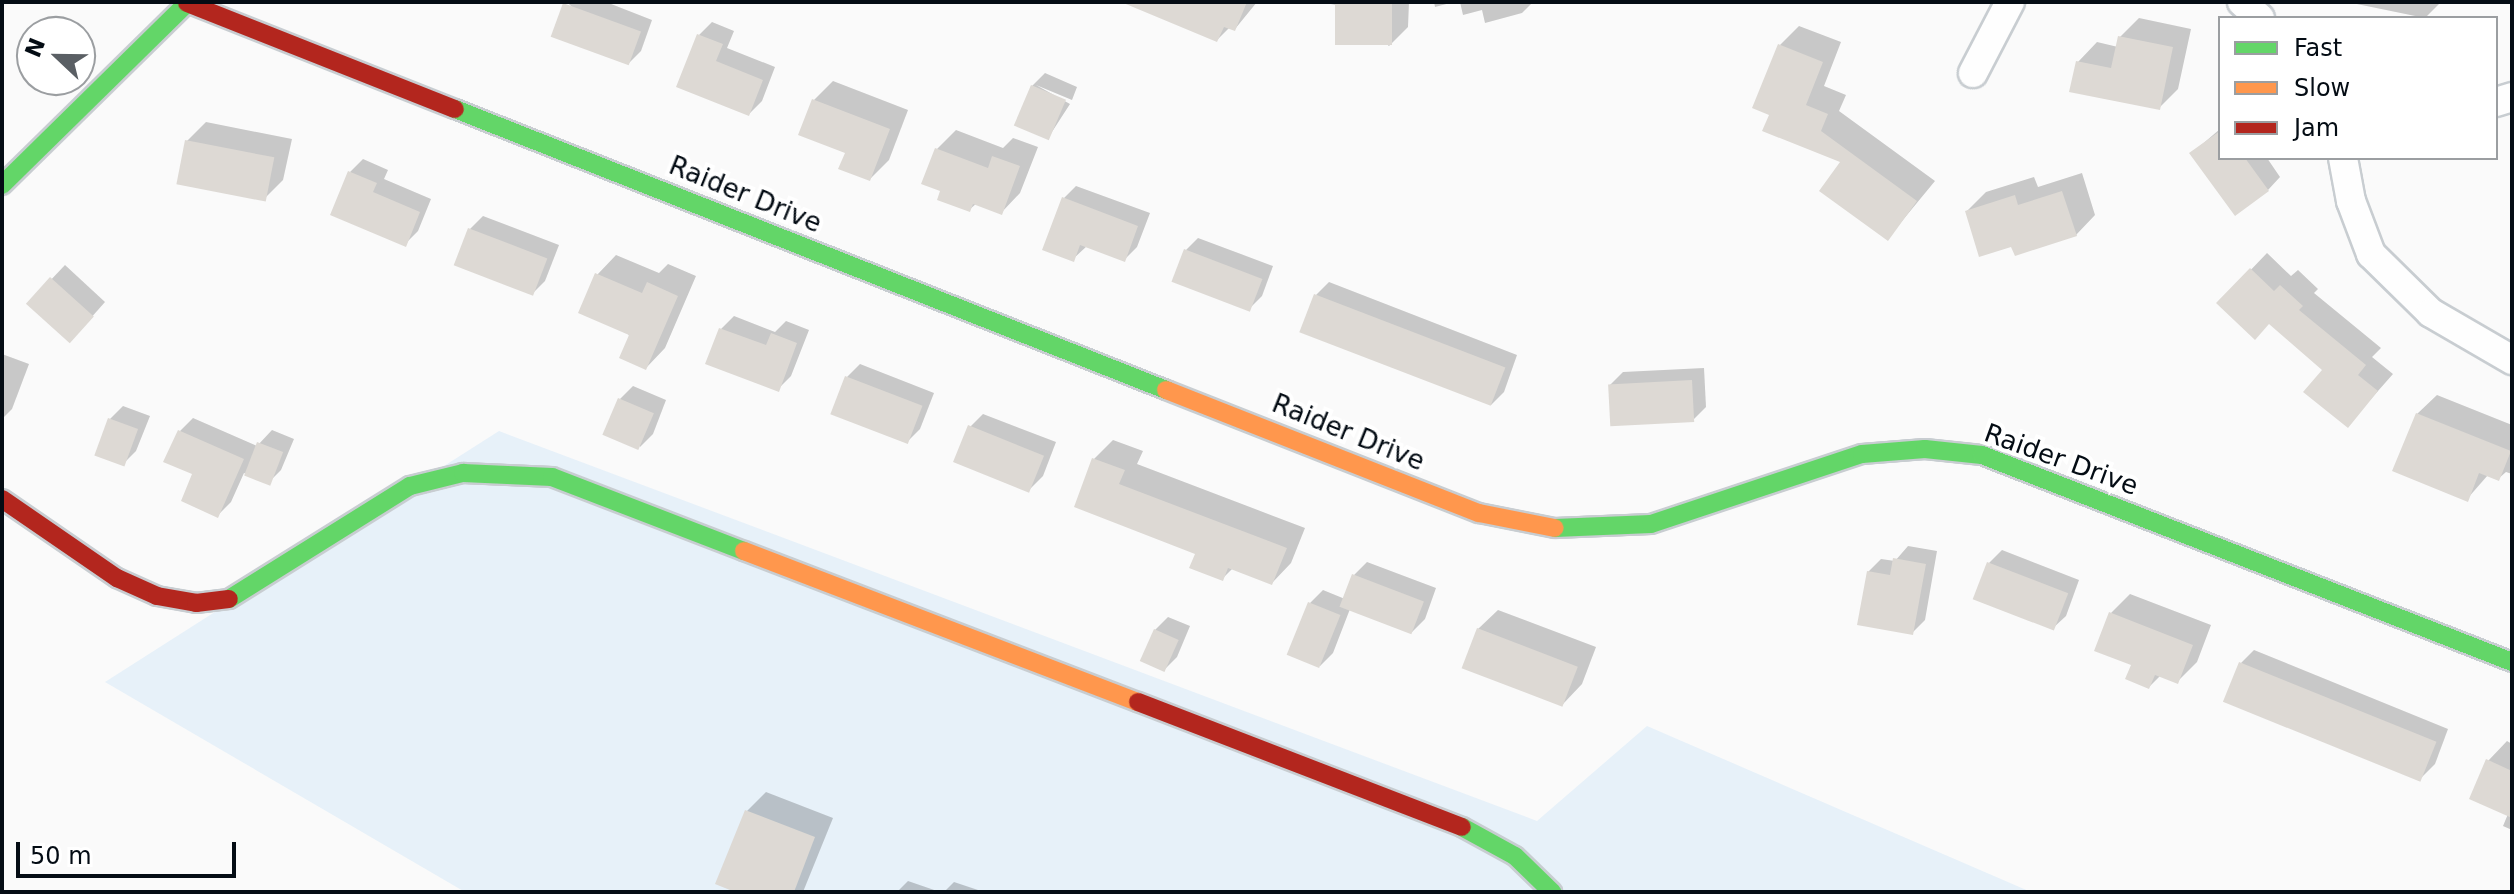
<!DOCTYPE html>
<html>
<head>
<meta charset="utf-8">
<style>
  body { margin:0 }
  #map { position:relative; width:2514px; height:894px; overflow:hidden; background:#fafafa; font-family:"DejaVu Sans",sans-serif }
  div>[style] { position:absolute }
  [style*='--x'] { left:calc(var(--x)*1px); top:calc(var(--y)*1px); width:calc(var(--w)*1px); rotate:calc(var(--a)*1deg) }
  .green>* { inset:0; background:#e7f1f9 }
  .shadow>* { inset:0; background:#0003 }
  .building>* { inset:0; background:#ddd9d4; transform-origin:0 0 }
  .roads { filter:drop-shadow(2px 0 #c8cdd1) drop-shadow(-2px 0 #c8cdd1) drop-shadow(0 2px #c8cdd1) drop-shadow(0 -2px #c8cdd1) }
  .street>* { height:28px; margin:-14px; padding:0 14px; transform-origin:14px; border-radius:14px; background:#fefefe }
  .fast>* { height:18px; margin:-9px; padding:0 9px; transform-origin:9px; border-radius:9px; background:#63d668 }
  .slow>* { height:18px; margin:-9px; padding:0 9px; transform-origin:9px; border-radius:9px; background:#ff974d }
  .jam>* { height:18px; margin:-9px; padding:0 9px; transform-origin:9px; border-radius:9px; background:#b3261e }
  span { translate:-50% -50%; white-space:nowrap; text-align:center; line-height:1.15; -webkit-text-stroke:8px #fff; paint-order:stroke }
  .street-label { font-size:26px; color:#040c14 }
  .frame { position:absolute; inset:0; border:4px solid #040c14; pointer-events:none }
  .legend { position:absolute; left:2218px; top:16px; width:280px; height:144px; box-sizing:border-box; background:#fff; border:2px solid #9b9ea1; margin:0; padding:10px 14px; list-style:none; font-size:24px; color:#040c14 }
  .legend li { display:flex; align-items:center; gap:16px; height:40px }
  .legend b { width:40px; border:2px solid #9b9ea1 }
  .north { position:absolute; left:16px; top:16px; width:80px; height:80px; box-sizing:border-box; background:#fff; border:2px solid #9b9ea1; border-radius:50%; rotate:292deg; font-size:22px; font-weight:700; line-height:32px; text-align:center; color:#040c14 }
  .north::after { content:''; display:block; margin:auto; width:28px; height:36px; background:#5a5f64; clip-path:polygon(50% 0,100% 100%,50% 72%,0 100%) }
  .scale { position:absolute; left:16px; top:842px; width:220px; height:36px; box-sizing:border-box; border:4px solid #040c14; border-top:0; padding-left:10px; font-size:24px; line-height:28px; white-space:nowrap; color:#040c14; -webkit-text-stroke:6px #fff; paint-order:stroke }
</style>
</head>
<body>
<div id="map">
  <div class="green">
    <div style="clip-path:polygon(499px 431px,1537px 821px,1647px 726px,2031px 892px,465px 892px,105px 682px)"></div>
  </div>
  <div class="shadow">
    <div style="clip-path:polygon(567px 2px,606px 2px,652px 20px,641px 51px,628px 64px)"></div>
    <div style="clip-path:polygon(1167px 2px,1257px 2px,1235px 29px,1230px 27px,1217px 40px)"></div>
    <div style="clip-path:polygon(1318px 2px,1409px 2px,1408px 27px,1389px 46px,1337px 5px)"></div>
    <div style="clip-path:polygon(1434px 2px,1454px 2px,1435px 7px)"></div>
    <div style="clip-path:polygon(1460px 2px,1533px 2px,1522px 13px,1485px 23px,1482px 10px,1463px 15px)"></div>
    <div style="clip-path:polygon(2347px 2px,2441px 2px,2425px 18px)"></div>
    <div style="clip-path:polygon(2139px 18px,2191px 29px,2178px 89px,2159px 108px,2078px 62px,2097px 42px,2118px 47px,2120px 37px)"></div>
    <div style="clip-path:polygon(712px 22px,734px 31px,727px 48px,775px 67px,762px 101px,749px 114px,699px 35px)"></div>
    <div style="clip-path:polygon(1799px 26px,1841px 42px,1824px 86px,1846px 95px,1839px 111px,1935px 181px,1888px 238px,1843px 161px,1771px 114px,1780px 45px)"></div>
    <div style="clip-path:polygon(1045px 73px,1077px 87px,1072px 100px,1036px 85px,1070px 104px,1048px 138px,1032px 86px)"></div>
    <div style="clip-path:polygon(833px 81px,908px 110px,889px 160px,870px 179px,814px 100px)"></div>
    <div style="clip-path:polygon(206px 122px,292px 139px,283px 180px,264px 199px,187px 141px)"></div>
    <div style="clip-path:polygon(2220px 129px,2220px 158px,2267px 158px,2280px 177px,2268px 190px,2192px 153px)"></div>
    <div style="clip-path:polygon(956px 130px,1003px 148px,1013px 138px,1038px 147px,1020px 193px,1001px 213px,977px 203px,969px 210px,943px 190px,937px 149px)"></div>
    <div style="clip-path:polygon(363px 159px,388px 170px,384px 179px,431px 199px,418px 231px,405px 244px,350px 172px)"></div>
    <div style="clip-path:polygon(2082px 173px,2095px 215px,2076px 235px,1967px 211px,1986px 192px,2034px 177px,2038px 187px)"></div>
    <div style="clip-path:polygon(1076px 186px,1150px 213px,1137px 247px,1124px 260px,1087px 246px,1073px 259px,1063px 199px)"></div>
    <div style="clip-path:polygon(483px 216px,559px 245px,545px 281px,532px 294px,470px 229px)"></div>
    <div style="clip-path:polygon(1198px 238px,1273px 266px,1262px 296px,1249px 309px,1185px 251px)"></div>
    <div style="clip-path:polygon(2267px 253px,2291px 276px,2298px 270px,2318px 289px,2314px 293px,2381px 348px,2372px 357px,2393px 374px,2347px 426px,2324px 370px,2270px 322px,2219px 303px)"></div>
    <div style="clip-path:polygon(616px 255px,659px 273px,668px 264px,696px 276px,665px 348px,646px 368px,597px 275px)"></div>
    <div style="clip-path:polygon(65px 265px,105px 302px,82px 328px,28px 304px)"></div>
    <div style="clip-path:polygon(1329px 282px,1517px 355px,1504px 392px,1491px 405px,1316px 295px)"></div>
    <div style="clip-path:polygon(734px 316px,775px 332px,786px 321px,809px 330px,791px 376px,778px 389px,721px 329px)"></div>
    <div style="clip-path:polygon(2px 354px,29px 364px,12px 409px,2px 419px)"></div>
    <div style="clip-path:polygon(860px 364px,934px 393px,920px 429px,907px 442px,847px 377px)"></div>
    <div style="clip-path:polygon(1704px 368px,1706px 407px,1693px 420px,1610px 385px,1623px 372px)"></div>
    <div style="clip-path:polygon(633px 386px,666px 400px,653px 434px,640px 447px,620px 399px)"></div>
    <div style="clip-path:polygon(2437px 395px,2512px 425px,2512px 474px,2506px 472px,2498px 479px,2488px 475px,2467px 499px,2417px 414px)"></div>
    <div style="clip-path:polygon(123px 406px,150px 416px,136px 451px,123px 464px,110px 419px)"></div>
    <div style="clip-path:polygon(983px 414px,1056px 442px,1043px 476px,1030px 489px,970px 427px)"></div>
    <div style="clip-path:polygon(193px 418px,257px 446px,272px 430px,294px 439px,281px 470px,268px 483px,244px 473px,231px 502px,218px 515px,180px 431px)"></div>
    <div style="clip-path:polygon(1113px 440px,1143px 451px,1137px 464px,1305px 528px,1291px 563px,1272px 583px,1233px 568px,1222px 579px,1197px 553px,1076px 506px,1094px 459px)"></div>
    <div style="clip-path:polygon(1908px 546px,1937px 551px,1925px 620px,1912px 633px,1868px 572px,1881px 559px,1895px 561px)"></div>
    <div style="clip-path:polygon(2002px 550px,2079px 580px,2066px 616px,2053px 628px,1989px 563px)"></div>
    <div style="clip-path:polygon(1367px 562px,1436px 588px,1425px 619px,1412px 632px,1350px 609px,1333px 653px,1320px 666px,1310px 603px,1323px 590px,1345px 599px,1354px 575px)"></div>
    <div style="clip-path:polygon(2130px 594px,2211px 625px,2197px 662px,2178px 681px,2161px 675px,2149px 687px,2133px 664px,2111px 613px)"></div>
    <div style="clip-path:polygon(1498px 610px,1596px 647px,1582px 684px,1563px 704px,1478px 629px)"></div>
    <div style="clip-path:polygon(1168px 617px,1190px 626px,1177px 657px,1164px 670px,1155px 630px)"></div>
    <div style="clip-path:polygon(2254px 650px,2448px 729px,2435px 764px,2422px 777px,2241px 663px)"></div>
    <div style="clip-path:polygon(2507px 741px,2512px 744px,2512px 830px,2503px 826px,2508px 814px,2488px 761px)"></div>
    <div style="clip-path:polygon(766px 792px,833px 818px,803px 892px,741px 892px,747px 811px)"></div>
    <div style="clip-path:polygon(908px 881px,940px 892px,897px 892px)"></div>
    <div style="clip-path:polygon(954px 882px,984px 892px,944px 892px)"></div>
  </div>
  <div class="building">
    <div style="clip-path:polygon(1121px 2px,1247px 2px,1235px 31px,1224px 27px,1217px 42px)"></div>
    <div style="left:1335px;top:2px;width:57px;height:43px"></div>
    <div style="left:563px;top:3px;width:83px;height:36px;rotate:20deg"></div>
    <div style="clip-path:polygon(697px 34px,723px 44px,716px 61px,763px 80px,749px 116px,676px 87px)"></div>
    <div style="clip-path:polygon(2118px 36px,2173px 47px,2160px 110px,2069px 92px,2076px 61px,2111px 68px)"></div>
    <div style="clip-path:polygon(1778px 44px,1823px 62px,1806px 105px,1828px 114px,1821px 131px,1917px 201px,1888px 241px,1819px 191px,1840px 162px,1762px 131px,1769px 115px,1752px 108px)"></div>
    <div style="left:1031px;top:85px;width:38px;height:44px;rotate:23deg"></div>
    <div style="clip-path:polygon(812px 99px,890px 129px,870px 181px,838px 169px,845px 153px,798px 135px)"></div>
    <div style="clip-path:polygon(2220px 131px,2220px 158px,2245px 158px,2269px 191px,2235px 216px,2189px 153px)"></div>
    <div style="left:185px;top:140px;width:91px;height:45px;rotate:11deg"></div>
    <div style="clip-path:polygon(935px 148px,988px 168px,992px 156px,1020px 166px,1002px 215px,973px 204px,970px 212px,937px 200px,940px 191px,921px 184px)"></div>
    <div style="clip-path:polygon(348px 171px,377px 183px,373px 192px,420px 212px,406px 247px,330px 215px)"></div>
    <div style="clip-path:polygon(2062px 191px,2077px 236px,2015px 256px,2011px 247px,1979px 257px,1965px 211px,2015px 195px,2018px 205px)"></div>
    <div style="clip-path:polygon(1062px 197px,1138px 226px,1125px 262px,1080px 245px,1074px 262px,1042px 250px)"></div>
    <div style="left:468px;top:228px;width:85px;height:40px;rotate:21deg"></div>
    <div style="left:1184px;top:249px;width:84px;height:35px;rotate:21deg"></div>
    <div style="clip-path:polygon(2250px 268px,2274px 291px,2280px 285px,2303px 306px,2299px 310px,2366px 365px,2358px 375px,2378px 391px,2348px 428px,2303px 392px,2322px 370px,2269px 324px,2255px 340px,2216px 303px)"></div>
    <div style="clip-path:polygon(595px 273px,642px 293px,647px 282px,678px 296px,646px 370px,619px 358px,629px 335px,578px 313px)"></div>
    <div style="left:50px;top:277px;width:59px;height:36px;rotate:42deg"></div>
    <div style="left:1314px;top:294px;width:205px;height:41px;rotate:21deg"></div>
    <div style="clip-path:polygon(719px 328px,766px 345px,771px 333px,797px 343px,779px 392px,705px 364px)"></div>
    <div style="left:845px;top:376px;width:83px;height:41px;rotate:21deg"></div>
    <div style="left:1692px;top:380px;width:42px;height:84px;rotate:87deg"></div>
    <div style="left:618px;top:398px;width:39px;height:40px;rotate:23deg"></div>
    <div style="clip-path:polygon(2416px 413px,2511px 451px,2499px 481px,2479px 473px,2468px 502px,2392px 471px)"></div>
    <div style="left:108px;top:418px;width:32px;height:40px;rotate:20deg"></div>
    <div style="left:968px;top:425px;width:82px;height:40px;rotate:22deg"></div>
    <div style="clip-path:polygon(178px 430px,244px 459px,218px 518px,181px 501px,192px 474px,163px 462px)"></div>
    <div style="left:257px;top:442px;width:28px;height:36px;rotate:21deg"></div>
    <div style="clip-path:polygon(1092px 458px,1125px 470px,1119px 484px,1287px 548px,1272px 585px,1228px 568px,1223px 581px,1189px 568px,1195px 554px,1074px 507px)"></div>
    <div style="clip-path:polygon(1893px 558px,1926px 564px,1913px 635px,1857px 625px,1867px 571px,1890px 575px)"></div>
    <div style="left:1987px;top:562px;width:87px;height:40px;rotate:21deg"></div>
    <div style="left:1352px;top:574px;width:77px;height:35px;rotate:21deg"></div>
    <div style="left:1308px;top:602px;width:35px;height:57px;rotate:22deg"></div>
    <div style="clip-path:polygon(2109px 612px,2193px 645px,2178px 684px,2155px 675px,2149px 689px,2125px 679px,2131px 665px,2094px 651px)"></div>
    <div style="left:1477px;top:628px;width:108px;height:43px;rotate:21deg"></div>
    <div style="left:1154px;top:629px;width:27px;height:35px;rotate:24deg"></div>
    <div style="left:2239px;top:662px;width:213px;height:43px;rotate:22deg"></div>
    <div style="clip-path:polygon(2486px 759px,2512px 771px,2512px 818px,2469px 799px)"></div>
    <div style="clip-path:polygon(745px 810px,815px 837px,794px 892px,735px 892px,715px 884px)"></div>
  </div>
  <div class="roads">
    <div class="street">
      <div style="--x:2242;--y:2;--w:24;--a:42"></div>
      <div style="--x:1973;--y:73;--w:80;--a:-62.5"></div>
      <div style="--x:2496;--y:102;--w:17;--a:-17"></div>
      <div style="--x:2343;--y:158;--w:44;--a:79.5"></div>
      <div style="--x:2351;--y:201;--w:57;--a:69.3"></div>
      <div style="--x:2371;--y:254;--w:84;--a:44.5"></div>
      <div style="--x:2431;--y:313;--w:94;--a:30.1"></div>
    </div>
    <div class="fast">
      <div style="--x:455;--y:109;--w:765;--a:21.56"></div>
      <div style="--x:2;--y:185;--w:261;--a:-44.5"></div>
      <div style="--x:1555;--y:528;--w:96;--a:-2.4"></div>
      <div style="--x:1651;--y:524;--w:222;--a:-18.4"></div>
      <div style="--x:1862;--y:454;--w:63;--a:-4.5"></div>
      <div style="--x:1925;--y:449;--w:57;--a:6"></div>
      <div style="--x:1982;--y:455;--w:569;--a:21.33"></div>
      <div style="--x:229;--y:599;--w:213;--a:-32"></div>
      <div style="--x:410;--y:486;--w:55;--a:-13.8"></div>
      <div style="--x:463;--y:473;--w:89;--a:2.6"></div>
      <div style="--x:552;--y:477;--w:206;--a:21.1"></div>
      <div style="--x:1462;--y:827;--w:60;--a:28.7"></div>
      <div style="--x:1515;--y:856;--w:52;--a:44.2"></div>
    </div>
    <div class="slow">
      <div style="--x:1166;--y:390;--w:336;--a:21.5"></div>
      <div style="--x:1479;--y:513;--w:77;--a:11.2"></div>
      <div style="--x:744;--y:551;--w:422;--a:21"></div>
    </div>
    <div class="jam">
      <div style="--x:187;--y:3;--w:288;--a:21.6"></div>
      <div style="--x:2;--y:499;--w:140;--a:34.5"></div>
      <div style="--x:117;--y:578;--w:44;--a:24.2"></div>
      <div style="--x:157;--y:596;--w:40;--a:10"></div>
      <div style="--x:196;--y:603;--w:33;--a:-7"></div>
      <div style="--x:1138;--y:702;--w:347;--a:21.1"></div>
    </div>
  </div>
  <div class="street-label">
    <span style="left:745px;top:195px;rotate:22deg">Raider Drive</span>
    <span style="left:1348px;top:433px;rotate:22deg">Raider Drive</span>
    <span style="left:2061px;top:460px;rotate:20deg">Raider Drive</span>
  </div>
  <div class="frame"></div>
  <ul class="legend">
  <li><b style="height:10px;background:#63d668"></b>Fast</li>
  <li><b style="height:10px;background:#ff974d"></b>Slow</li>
  <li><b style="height:10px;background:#b3261e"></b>Jam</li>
  </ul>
  <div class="north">N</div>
  <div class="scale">50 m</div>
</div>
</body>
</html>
